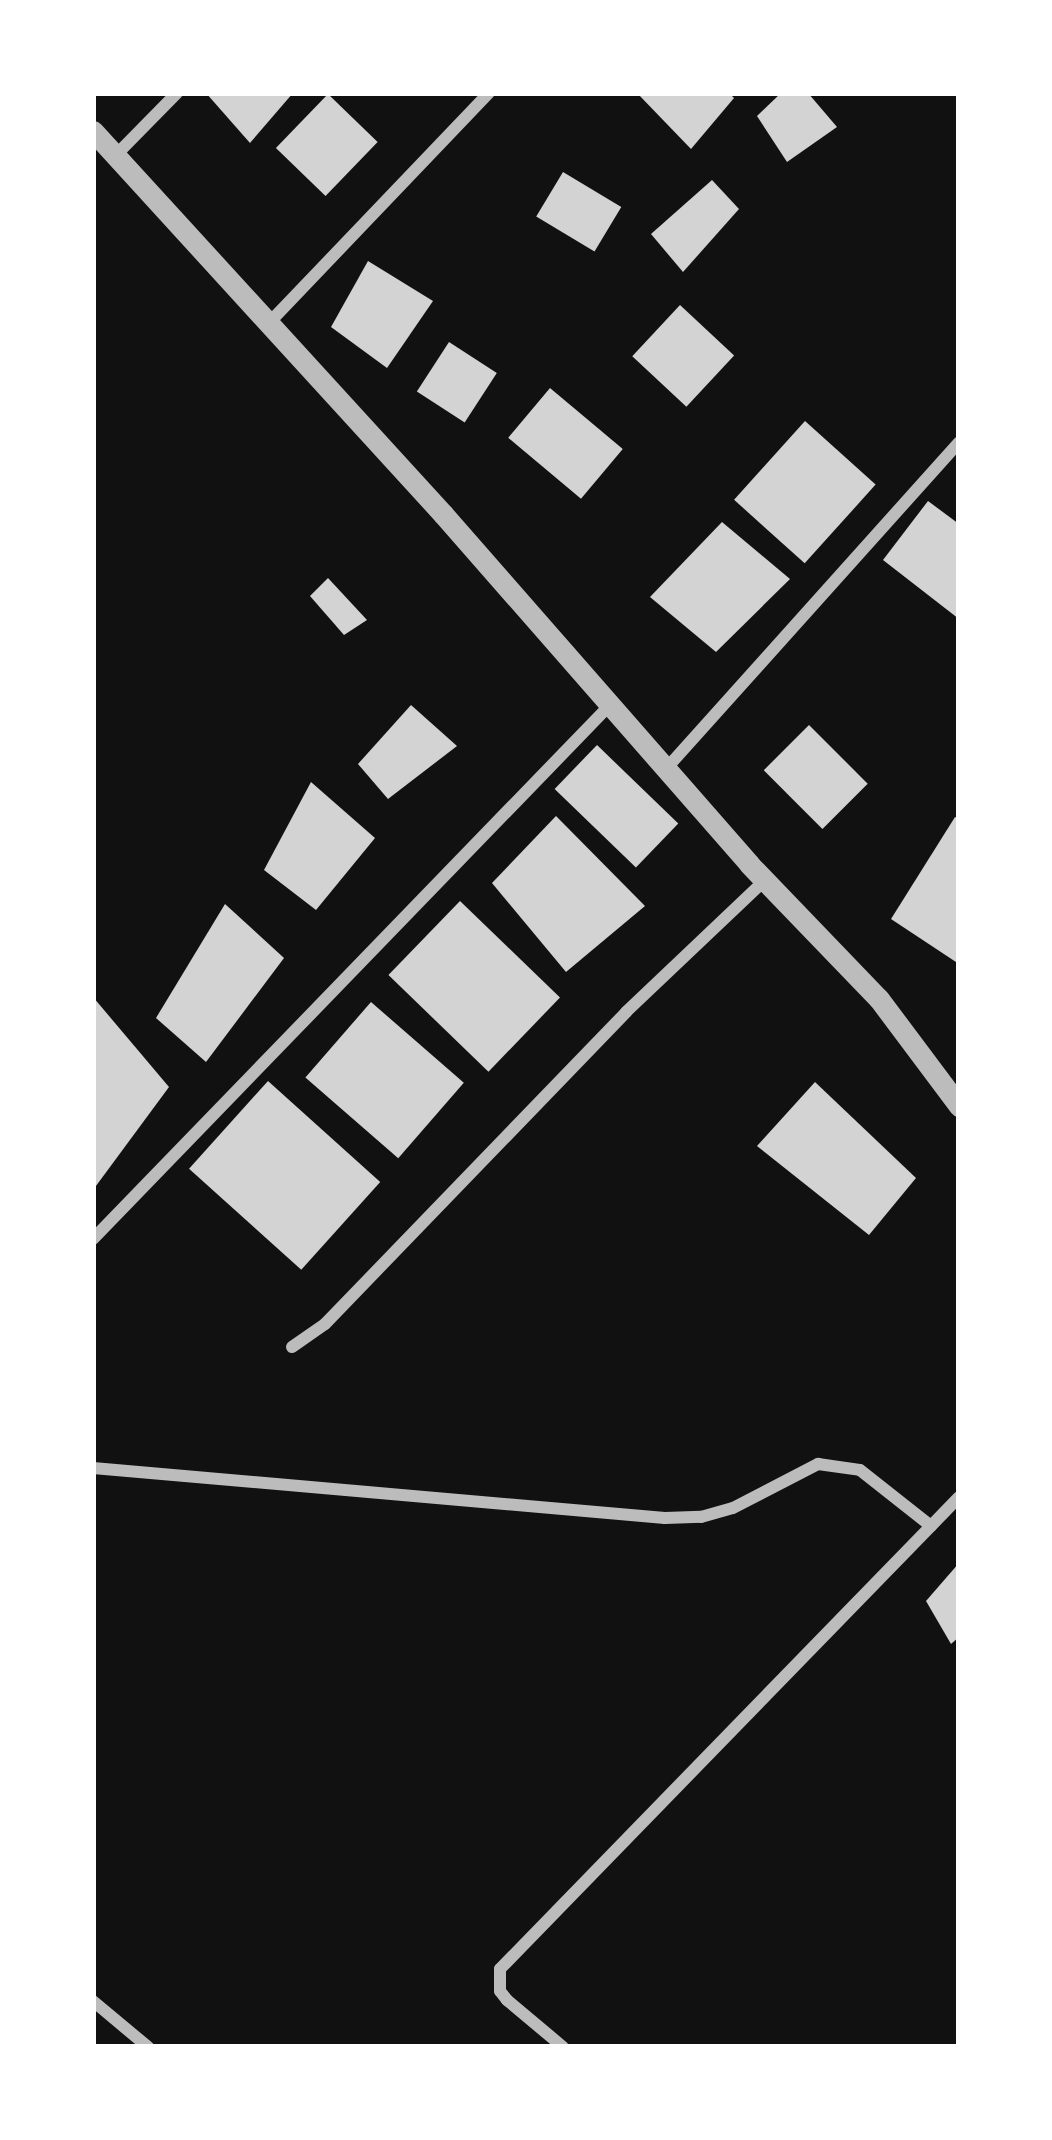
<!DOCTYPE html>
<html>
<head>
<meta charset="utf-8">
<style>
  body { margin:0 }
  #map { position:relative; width:1052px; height:2140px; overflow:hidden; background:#111; font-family:"DM Sans",sans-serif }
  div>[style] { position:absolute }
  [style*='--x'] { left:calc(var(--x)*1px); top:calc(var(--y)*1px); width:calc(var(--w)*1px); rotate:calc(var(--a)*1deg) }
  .building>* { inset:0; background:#d3d3d3; transform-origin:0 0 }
  .minor>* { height:12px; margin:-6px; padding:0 6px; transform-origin:6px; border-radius:6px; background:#bcbcbc }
  .tertiary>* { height:21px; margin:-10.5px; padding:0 10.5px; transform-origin:10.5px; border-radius:10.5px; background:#bcbcbc }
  span { translate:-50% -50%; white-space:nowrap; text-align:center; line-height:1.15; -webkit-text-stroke:9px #fff; paint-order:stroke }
  .frame { position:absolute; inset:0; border:96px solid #fff; pointer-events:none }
</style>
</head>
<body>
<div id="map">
  <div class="building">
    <div style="clip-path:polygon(206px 93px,293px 93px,250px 143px)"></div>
    <div style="clip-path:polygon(637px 93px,729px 93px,734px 98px,691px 149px)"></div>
    <div style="clip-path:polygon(781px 93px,808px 93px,837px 127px,787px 162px,757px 116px)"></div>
    <div style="left:328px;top:94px;width:69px;height:75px;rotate:44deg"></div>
    <div style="left:563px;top:172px;width:68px;height:52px;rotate:31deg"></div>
    <div style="clip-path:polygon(712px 180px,739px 209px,683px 272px,651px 234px)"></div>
    <div style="clip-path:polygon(368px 261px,433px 301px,387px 368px,331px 327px)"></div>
    <div style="left:680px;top:305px;width:74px;height:70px;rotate:43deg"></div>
    <div style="left:449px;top:342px;width:57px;height:59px;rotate:33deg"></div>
    <div style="left:550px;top:388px;width:95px;height:65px;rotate:40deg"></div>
    <div style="left:805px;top:421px;width:95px;height:106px;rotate:42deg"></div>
    <div style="clip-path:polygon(928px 501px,959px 524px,959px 619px,883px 560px)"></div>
    <div style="clip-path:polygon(722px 522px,790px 579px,716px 652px,650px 597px)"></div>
    <div style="clip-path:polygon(328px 578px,367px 620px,344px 635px,310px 596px)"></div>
    <div style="clip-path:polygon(411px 705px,457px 746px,388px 799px,358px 764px)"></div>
    <div style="left:809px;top:725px;width:83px;height:64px;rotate:45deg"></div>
    <div style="left:597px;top:745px;width:113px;height:61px;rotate:44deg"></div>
    <div style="clip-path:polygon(311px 782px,375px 838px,316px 910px,264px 870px)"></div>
    <div style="clip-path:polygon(556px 816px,645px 906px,566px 972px,492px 883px)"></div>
    <div style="clip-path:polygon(955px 817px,959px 819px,959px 964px,891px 919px)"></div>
    <div style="left:460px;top:901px;width:139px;height:103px;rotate:44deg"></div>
    <div style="clip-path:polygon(225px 904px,284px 958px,206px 1062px,156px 1018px)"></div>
    <div style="clip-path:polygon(93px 997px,169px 1087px,93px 1190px)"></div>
    <div style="left:371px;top:1002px;width:123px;height:100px;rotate:41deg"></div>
    <div style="left:268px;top:1081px;width:151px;height:118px;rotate:42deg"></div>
    <div style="clip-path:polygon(815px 1082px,916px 1178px,869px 1235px,757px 1146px)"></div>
    <div style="clip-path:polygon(959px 1563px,959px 1637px,951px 1644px,926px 1601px)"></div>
  </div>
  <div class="minor">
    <div style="--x:115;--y:156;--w:88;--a:-45.5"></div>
    <div style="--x:268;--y:324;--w:320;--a:-46.3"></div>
    <div style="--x:665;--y:770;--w:440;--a:-48.1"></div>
    <div style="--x:93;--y:1239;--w:743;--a:-45.93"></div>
    <div style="--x:292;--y:1347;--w:40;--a:-34.9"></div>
    <div style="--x:325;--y:1324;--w:434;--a:-46"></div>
    <div style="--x:626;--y:1012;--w:192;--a:-43.5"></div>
    <div style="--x:93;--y:1468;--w:574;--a:5"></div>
    <div style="--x:665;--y:1518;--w:36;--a:-2"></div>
    <div style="--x:701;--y:1517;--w:33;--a:-16"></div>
    <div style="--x:733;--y:1508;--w:96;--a:-27.4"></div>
    <div style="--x:818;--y:1464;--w:42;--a:8.1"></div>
    <div style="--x:860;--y:1470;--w:90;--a:38.3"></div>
    <div style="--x:931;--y:1526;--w:40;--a:-46"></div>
    <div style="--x:93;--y:2001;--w:72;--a:39.9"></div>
    <div style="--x:563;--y:2047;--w:73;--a:-140"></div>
    <div style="--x:507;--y:2000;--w:11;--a:-128"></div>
    <div style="--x:500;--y:1991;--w:22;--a:-90"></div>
    <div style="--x:500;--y:1969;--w:618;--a:-45.79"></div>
  </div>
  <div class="tertiary">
    <div style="--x:93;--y:131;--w:519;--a:47.58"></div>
    <div style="--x:443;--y:514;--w:465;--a:48.8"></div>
    <div style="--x:749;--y:864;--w:187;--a:46.1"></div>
    <div style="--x:879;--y:999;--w:134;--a:53.2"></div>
  </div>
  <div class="frame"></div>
</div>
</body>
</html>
